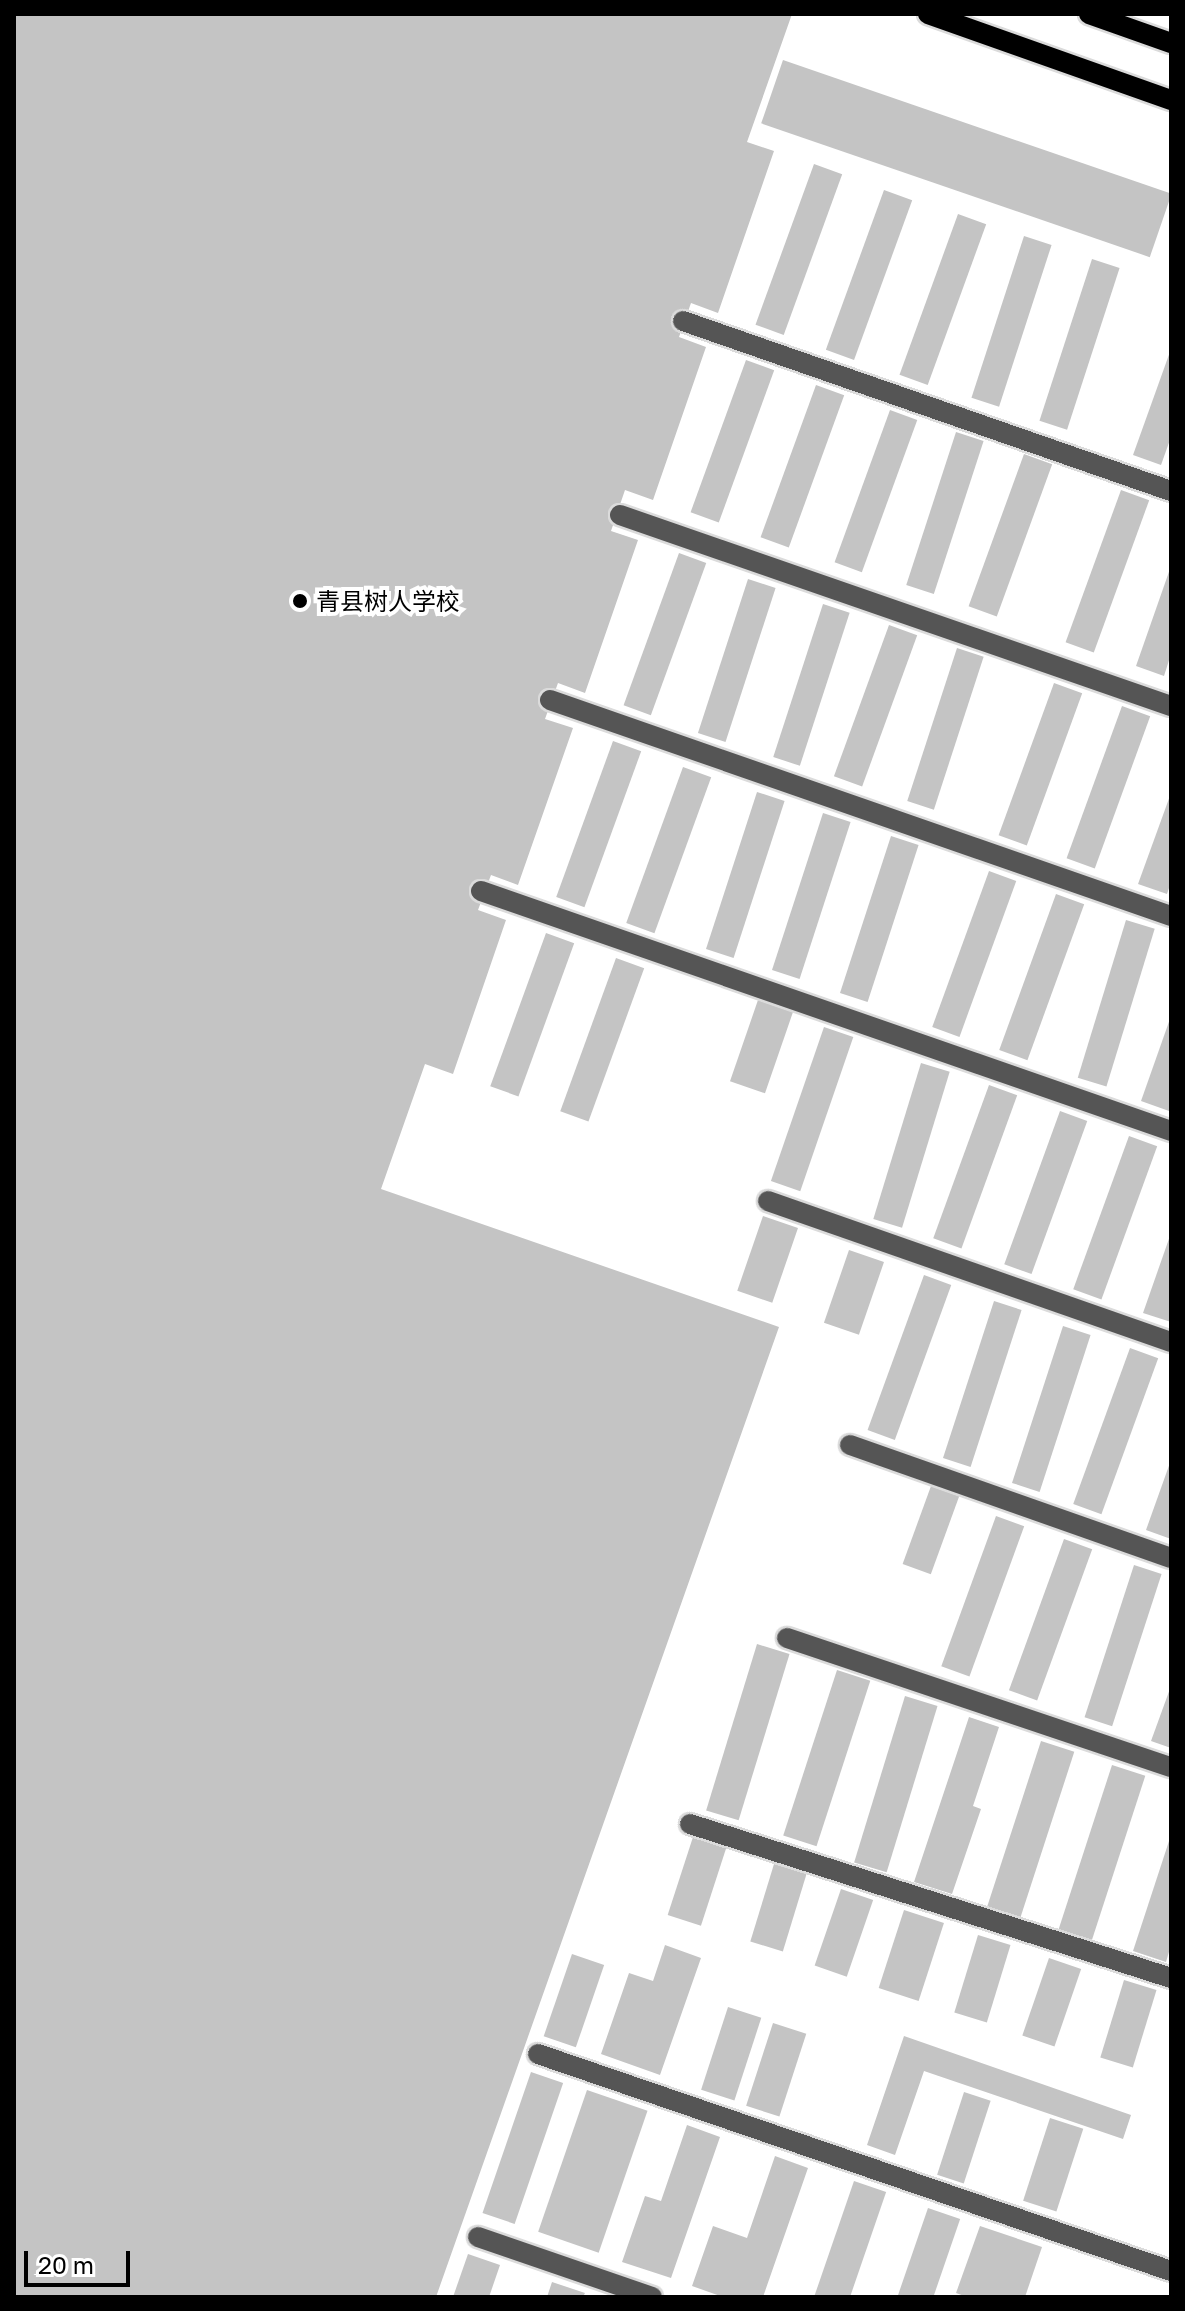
<!DOCTYPE html>
<html>
<head>
<meta charset="utf-8">
<style>
  body { margin:0 }
  #map { position:relative; width:1185px; height:2311px; overflow:hidden; background:#fff; font-family:"Golos Text","Noto Sans SC",sans-serif }
  div>[style] { position:absolute }
  [style*='--x'] { left:calc(var(--x)*1px); top:calc(var(--y)*1px); width:calc(var(--w)*1px); rotate:calc(var(--a)*1deg) }
  .building>* { inset:0; background:#c4c4c4; transform-origin:0 0 }
  .roads { filter:drop-shadow(2px 0 #dbdbdb) drop-shadow(-2px 0 #dbdbdb) drop-shadow(0 2px #dbdbdb) drop-shadow(0 -2px #dbdbdb) }
  .minor>* { height:20px; margin:-10px; padding:0 10px; transform-origin:10px; border-radius:10px; background:#555 }
  .major>* { height:20px; margin:-10px; padding:0 10px; transform-origin:10px; border-radius:10px; background:#000 }
  .dots>* { width:22px; height:22px; translate:-50% -50%; box-sizing:border-box; border:4px solid #fff; border-radius:50% }
  span { translate:-50% -50%; white-space:nowrap; text-align:center; line-height:1.15; -webkit-text-stroke:8px #fff; paint-order:stroke }
  .poi-label { font-size:24px; color:#000 }
  .left { translate:0 -50%; text-align:left }
  .frame { position:absolute; inset:0; border:16px solid #000; pointer-events:none }
  .scale { position:absolute; left:24px; top:2251px; width:106px; height:36px; box-sizing:border-box; border:4px solid #000; border-top:0; padding-left:10px; font-size:24px; line-height:28px; white-space:nowrap; color:#000; -webkit-text-stroke:6px #fff; paint-order:stroke }
</style>
</head>
<body>
<div id="map">
  <div class="building">
    <div style="clip-path:polygon(14px 14px,792px 14px,747px 142px,774px 151px,718px 313px,691px 303px,679px 337px,706px 347px,653px 500px,625px 490px,611px 531px,638px 540px,585px 693px,558px 683px,545px 719px,573px 728px,518px 885px,491px 875px,478px 910px,506px 920px,453px 1074px,425px 1064px,381px 1189px,779px 1327px,436px 2297px,14px 2297px)"></div>
    <div style="left:783px;top:60px;width:411px;height:67px;rotate:19deg"></div>
    <div style="left:814px;top:164px;width:30px;height:171px;rotate:20deg"></div>
    <div style="left:884px;top:190px;width:30px;height:170px;rotate:20deg"></div>
    <div style="left:958px;top:214px;width:30px;height:171px;rotate:20deg"></div>
    <div style="left:1024px;top:236px;width:29px;height:170px;rotate:18deg"></div>
    <div style="left:1092px;top:259px;width:29px;height:170px;rotate:18deg"></div>
    <div style="clip-path:polygon(1171px 349px,1171px 437px,1161px 465px,1133px 455px)"></div>
    <div style="left:746px;top:360px;width:30px;height:162px;rotate:20deg"></div>
    <div style="left:816px;top:385px;width:30px;height:162px;rotate:20deg"></div>
    <div style="left:890px;top:410px;width:29px;height:162px;rotate:20deg"></div>
    <div style="left:956px;top:432px;width:29px;height:161px;rotate:18deg"></div>
    <div style="left:1024px;top:454px;width:30px;height:162px;rotate:20deg"></div>
    <div style="left:1121px;top:490px;width:30px;height:162px;rotate:20deg"></div>
    <div style="left:679px;top:553px;width:29px;height:162px;rotate:20deg"></div>
    <div style="clip-path:polygon(1171px 566px,1171px 654px,1164px 676px,1136px 666px)"></div>
    <div style="left:748px;top:579px;width:29px;height:162px;rotate:18deg"></div>
    <div style="left:823px;top:604px;width:28px;height:161px;rotate:18deg"></div>
    <div style="left:889px;top:625px;width:30px;height:161px;rotate:20deg"></div>
    <div style="left:957px;top:648px;width:28px;height:161px;rotate:18deg"></div>
    <div style="left:1054px;top:683px;width:30px;height:162px;rotate:20deg"></div>
    <div style="left:1122px;top:706px;width:30px;height:162px;rotate:20deg"></div>
    <div style="left:613px;top:741px;width:30px;height:166px;rotate:20deg"></div>
    <div style="left:683px;top:767px;width:30px;height:166px;rotate:20deg"></div>
    <div style="left:757px;top:792px;width:29px;height:165px;rotate:18deg"></div>
    <div style="clip-path:polygon(1171px 793px,1171px 882px,1167px 894px,1138px 884px)"></div>
    <div style="left:823px;top:813px;width:29px;height:165px;rotate:18deg"></div>
    <div style="left:891px;top:836px;width:29px;height:165px;rotate:18deg"></div>
    <div style="left:989px;top:871px;width:29px;height:166px;rotate:20deg"></div>
    <div style="left:1056px;top:894px;width:30px;height:166px;rotate:20deg"></div>
    <div style="left:1126px;top:920px;width:30px;height:165px;rotate:17deg"></div>
    <div style="left:546px;top:933px;width:30px;height:163px;rotate:20deg"></div>
    <div style="left:616px;top:958px;width:30px;height:163px;rotate:20deg"></div>
    <div style="left:758px;top:1000px;width:37px;height:86px;rotate:19deg"></div>
    <div style="clip-path:polygon(1171px 1016px,1171px 1104px,1169px 1111px,1141px 1101px)"></div>
    <div style="left:824px;top:1027px;width:31px;height:163px;rotate:19deg"></div>
    <div style="left:921px;top:1063px;width:30px;height:163px;rotate:17deg"></div>
    <div style="left:989px;top:1085px;width:30px;height:163px;rotate:20deg"></div>
    <div style="left:1060px;top:1111px;width:29px;height:163px;rotate:20deg"></div>
    <div style="left:1129px;top:1136px;width:30px;height:163px;rotate:20deg"></div>
    <div style="left:763px;top:1216px;width:37px;height:79px;rotate:19deg"></div>
    <div style="clip-path:polygon(1171px 1233px,1171px 1322px,1143px 1313px)"></div>
    <div style="left:849px;top:1250px;width:37px;height:77px;rotate:19deg"></div>
    <div style="left:924px;top:1275px;width:29px;height:165px;rotate:20deg"></div>
    <div style="left:994px;top:1301px;width:29px;height:165px;rotate:18deg"></div>
    <div style="left:1063px;top:1326px;width:29px;height:165px;rotate:18deg"></div>
    <div style="left:1130px;top:1348px;width:30px;height:166px;rotate:20deg"></div>
    <div style="clip-path:polygon(1171px 1460px,1171px 1539px,1146px 1530px)"></div>
    <div style="left:931px;top:1486px;width:30px;height:83px;rotate:20deg"></div>
    <div style="left:996px;top:1516px;width:30px;height:160px;rotate:20deg"></div>
    <div style="left:1064px;top:1539px;width:30px;height:161px;rotate:20deg"></div>
    <div style="left:1134px;top:1565px;width:29px;height:160px;rotate:18deg"></div>
    <div style="left:757px;top:1644px;width:34px;height:174px;rotate:17deg"></div>
    <div style="left:837px;top:1670px;width:35px;height:174px;rotate:18deg"></div>
    <div style="clip-path:polygon(1171px 1686px,1171px 1748px,1151px 1741px)"></div>
    <div style="left:905px;top:1696px;width:34px;height:174px;rotate:17deg"></div>
    <div style="clip-path:polygon(969px 1717px,999px 1727px,973px 1806px,981px 1809px,952px 1894px,914px 1882px)"></div>
    <div style="left:1041px;top:1741px;width:35px;height:174px;rotate:18deg"></div>
    <div style="left:1112px;top:1765px;width:35px;height:174px;rotate:18deg"></div>
    <div style="left:693px;top:1837px;width:35px;height:82px;rotate:18deg"></div>
    <div style="clip-path:polygon(1170px 1838px,1171px 1945px,1166px 1962px,1133px 1951px)"></div>
    <div style="left:774px;top:1864px;width:34px;height:81px;rotate:17deg"></div>
    <div style="left:841px;top:1889px;width:34px;height:81px;rotate:19deg"></div>
    <div style="left:904px;top:1910px;width:42px;height:82px;rotate:18deg"></div>
    <div style="left:978px;top:1935px;width:34px;height:81px;rotate:17deg"></div>
    <div style="clip-path:polygon(665px 1945px,701px 1958px,660px 2075px,601px 2054px,629px 1973px,653px 1981px)"></div>
    <div style="left:572px;top:1954px;width:34px;height:87px;rotate:19deg"></div>
    <div style="left:1049px;top:1958px;width:34px;height:82px;rotate:19deg"></div>
    <div style="left:1124px;top:1980px;width:34px;height:81px;rotate:17deg"></div>
    <div style="left:728px;top:2007px;width:35px;height:87px;rotate:18deg"></div>
    <div style="left:773px;top:2023px;width:35px;height:87px;rotate:18deg"></div>
    <div style="clip-path:polygon(904px 2036px,1131px 2115px,1123px 2139px,924px 2071px,895px 2155px,867px 2145px)"></div>
    <div style="left:531px;top:2072px;width:34px;height:149px;rotate:19deg"></div>
    <div style="left:587px;top:2090px;width:64px;height:150px;rotate:19deg"></div>
    <div style="left:964px;top:2092px;width:28px;height:87px;rotate:18deg"></div>
    <div style="left:1050px;top:2118px;width:35px;height:87px;rotate:18deg"></div>
    <div style="clip-path:polygon(687px 2125px,720px 2137px,671px 2278px,622px 2262px,645px 2196px,661px 2201px)"></div>
    <div style="clip-path:polygon(775px 2156px,808px 2168px,763px 2297px,723px 2297px,692px 2286px,713px 2226px,747px 2238px)"></div>
    <div style="left:854px;top:2181px;width:34px;height:123px;rotate:19deg"></div>
    <div style="left:928px;top:2208px;width:34px;height:94px;rotate:19deg"></div>
    <div style="clip-path:polygon(980px 2226px,1042px 2247px,1025px 2297px,967px 2297px,956px 2293px)"></div>
    <div style="clip-path:polygon(468px 2254px,500px 2265px,489px 2297px,453px 2297px)"></div>
    <div style="clip-path:polygon(552px 2282px,585px 2293px,583px 2297px,547px 2297px)"></div>
  </div>
  <div class="roads">
    <div class="minor">
      <div style="--x:683;--y:321;--w:517;--a:19.21"></div>
      <div style="--x:620;--y:515;--w:583;--a:19.12"></div>
      <div style="--x:550;--y:700;--w:657;--a:19.18"></div>
      <div style="--x:481;--y:891;--w:731;--a:19.18"></div>
      <div style="--x:768;--y:1201;--w:427;--a:19.3"></div>
      <div style="--x:850;--y:1445;--w:340;--a:19.4"></div>
      <div style="--x:787;--y:1638;--w:405;--a:18.6"></div>
      <div style="--x:690;--y:1824;--w:505;--a:17.75"></div>
      <div style="--x:538;--y:2054;--w:669;--a:18.92"></div>
      <div style="--x:478;--y:2237;--w:184;--a:19"></div>
    </div>
    <div class="major">
      <div style="--x:928;--y:14;--w:258;--a:19.5"></div>
      <div style="--x:1089;--y:14;--w:87;--a:19.5"></div>
    </div>
  </div>
  <div class="dots">
    <div style="left:300px;top:601px;background:#000"></div>
  </div>
  <div class="poi-label">
    <span class="left" style="left:316px;top:601px">青县树人学校</span>
  </div>
  <div class="frame"></div>
  <div class="scale">20 m</div>
</div>
</body>
</html>
